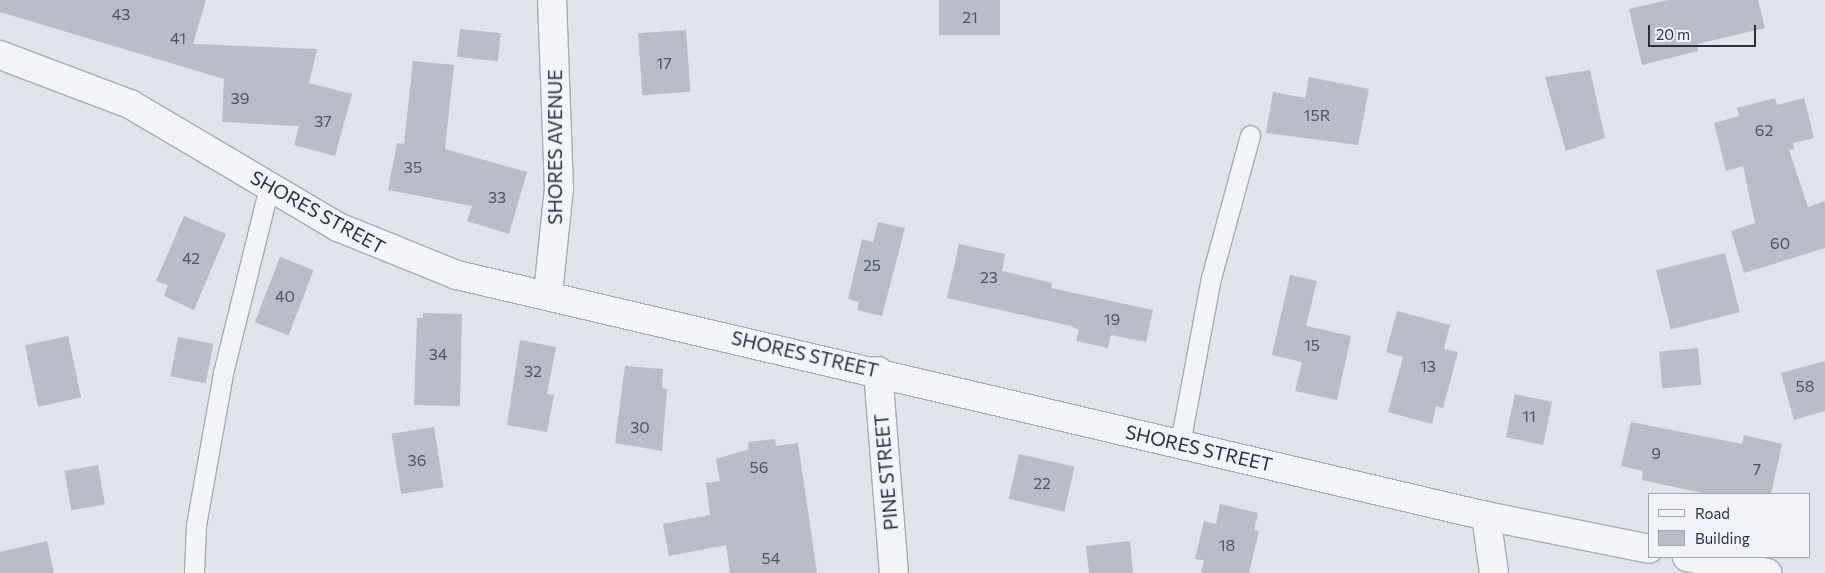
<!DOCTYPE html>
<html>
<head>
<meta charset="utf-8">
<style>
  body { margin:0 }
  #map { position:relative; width:1825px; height:573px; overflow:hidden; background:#e1e4ea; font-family:Commissioner,sans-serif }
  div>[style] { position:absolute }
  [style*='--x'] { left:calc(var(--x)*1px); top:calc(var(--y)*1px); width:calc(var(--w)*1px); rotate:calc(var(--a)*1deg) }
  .building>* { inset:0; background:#b8bdc8; transform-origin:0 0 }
  .roads { filter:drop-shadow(1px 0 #a6abb5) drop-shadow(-1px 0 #a6abb5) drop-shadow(0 1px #a6abb5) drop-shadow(0 -1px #a6abb5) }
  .service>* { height:19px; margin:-9.5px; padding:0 9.5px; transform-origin:9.5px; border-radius:9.5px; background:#f4f5f8 }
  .minor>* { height:28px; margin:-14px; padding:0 14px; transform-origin:14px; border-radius:14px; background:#f4f5f8 }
  .tertiary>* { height:28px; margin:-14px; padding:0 14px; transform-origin:14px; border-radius:14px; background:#f4f5f8 }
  span { translate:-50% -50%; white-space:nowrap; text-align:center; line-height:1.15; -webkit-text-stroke:4px #f1f3f8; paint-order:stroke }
  .number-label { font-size:16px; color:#4d5464 }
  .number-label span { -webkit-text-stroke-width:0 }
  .street-label { font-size:19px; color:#293143 }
  .legend { position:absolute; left:1648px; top:493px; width:162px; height:65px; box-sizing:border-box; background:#f1f3f8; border:1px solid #a1a5b0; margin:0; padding:6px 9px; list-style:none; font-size:15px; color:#293143 }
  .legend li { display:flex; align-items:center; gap:10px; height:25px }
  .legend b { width:25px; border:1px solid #a1a5b0 }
  .scale { position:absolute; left:1648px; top:25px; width:108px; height:22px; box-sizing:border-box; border:2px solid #293143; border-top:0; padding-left:6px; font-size:15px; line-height:18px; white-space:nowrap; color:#293143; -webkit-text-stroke:4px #f1f3f8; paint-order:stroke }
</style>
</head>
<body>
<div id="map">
  <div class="building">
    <div style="clip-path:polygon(0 0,206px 0,193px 44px,317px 49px,309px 83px,352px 94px,335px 156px,294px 145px,299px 126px,222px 122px,224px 79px,0 12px)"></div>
    <div style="left:939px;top:0;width:61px;height:35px"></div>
    <div style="clip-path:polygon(1668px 0,1758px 0,1765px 28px,1697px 44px,1698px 51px,1642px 65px,1629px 9px)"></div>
    <div style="left:460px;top:29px;width:41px;height:28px;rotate:6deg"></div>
    <div style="left:686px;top:30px;width:62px;height:48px;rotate:86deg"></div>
    <div style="clip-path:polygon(413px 61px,454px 65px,445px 149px,527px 172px,509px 234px,467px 221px,472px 206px,388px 190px,397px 143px,404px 144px)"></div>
    <div style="clip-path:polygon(1590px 70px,1605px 138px,1566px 151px,1545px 77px)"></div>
    <div style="clip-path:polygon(1309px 77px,1369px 89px,1358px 145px,1266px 133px,1273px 92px,1305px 98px)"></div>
    <div style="clip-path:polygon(1775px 98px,1777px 105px,1804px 98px,1814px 138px,1793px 143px,1794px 149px,1789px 150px,1808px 207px,1825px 201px,1825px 248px,1744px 273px,1731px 231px,1755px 223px,1743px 166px,1726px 171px,1714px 123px,1739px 116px,1737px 108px)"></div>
    <div style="clip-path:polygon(184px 216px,226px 234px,194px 310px,164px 296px,168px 285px,156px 281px)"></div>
    <div style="clip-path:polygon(878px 222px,905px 228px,882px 316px,857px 310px,859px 302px,848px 299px,862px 239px,873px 242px)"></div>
    <div style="clip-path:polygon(959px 244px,1005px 254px,1002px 271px,1052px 283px,1051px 288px,1153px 310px,1146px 342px,1111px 335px,1108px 348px,1076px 341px,1079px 330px,1071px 326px,947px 298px)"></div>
    <div style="left:1725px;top:253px;width:61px;height:71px;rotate:76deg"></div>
    <div style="left:280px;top:257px;width:36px;height:70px;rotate:21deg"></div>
    <div style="clip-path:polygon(1290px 275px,1317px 281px,1306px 326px,1351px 336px,1337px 400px,1295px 391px,1302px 362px,1272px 355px)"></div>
    <div style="clip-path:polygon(1397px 311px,1450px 325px,1444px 349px,1458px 352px,1443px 408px,1436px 406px,1432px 424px,1388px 412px,1403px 357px,1386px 352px)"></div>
    <div style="clip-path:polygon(423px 313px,462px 314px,460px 406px,414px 405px,417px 318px,423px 318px)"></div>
    <div style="left:68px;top:336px;width:63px;height:44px;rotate:78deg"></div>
    <div style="left:178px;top:337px;width:36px;height:40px;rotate:11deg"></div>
    <div style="clip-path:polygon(520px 340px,556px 347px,547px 394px,554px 395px,547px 432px,507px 425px)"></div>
    <div style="left:1698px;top:348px;width:37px;height:39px;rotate:85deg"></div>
    <div style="clip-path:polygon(1825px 361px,1825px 411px,1794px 420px,1781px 373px)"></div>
    <div style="clip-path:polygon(625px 366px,663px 369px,662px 388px,667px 389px,662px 451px,615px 443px)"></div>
    <div style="left:1515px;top:394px;width:38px;height:44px;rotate:12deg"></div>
    <div style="clip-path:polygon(1631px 422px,1742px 444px,1744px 435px,1782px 444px,1771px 494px,1707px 494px,1642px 480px,1643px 471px,1621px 466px)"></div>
    <div style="left:434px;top:427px;width:61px;height:43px;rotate:81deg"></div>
    <div style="clip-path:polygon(775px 439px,776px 446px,798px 443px,817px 573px,730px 573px,726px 545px,669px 556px,663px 524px,710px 515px,706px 483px,720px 481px,716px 459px,749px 449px,748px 442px)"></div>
    <div style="left:1019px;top:454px;width:57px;height:46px;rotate:13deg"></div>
    <div style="left:98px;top:465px;width:40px;height:34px;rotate:80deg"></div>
    <div style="clip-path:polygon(1220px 504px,1258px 513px,1254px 530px,1259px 531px,1249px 573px,1201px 573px,1204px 560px,1195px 559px,1204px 521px,1216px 524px)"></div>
    <div style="clip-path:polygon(47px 541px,54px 573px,0 573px,0 552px)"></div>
    <div style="clip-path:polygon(1130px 541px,1133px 573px,1089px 573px,1086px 546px)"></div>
  </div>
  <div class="roads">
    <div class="service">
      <div style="--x:1180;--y:443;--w:168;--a:-79.4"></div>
      <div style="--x:1211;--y:278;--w:148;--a:-74.7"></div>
      <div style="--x:194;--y:573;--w:48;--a:-87.6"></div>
      <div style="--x:196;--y:525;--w:154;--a:-79.9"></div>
      <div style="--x:223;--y:373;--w:192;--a:-76.1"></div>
    </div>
    <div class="minor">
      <div style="--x:548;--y:293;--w:105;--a:-84"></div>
      <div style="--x:559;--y:189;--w:189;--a:-92.1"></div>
      <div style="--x:878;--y:371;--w:203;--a:85.5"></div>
      <div style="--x:1486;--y:516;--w:58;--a:82"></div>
    </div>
    <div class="tertiary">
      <div style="--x:0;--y:55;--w:139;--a:20.7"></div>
      <div style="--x:130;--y:104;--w:242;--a:30.6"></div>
      <div style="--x:338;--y:227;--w:128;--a:22"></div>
      <div style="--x:457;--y:275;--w:1057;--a:13.18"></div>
      <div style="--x:1486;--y:516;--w:166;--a:11.4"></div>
      <div style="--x:1687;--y:557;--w:82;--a:11.3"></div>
    </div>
  </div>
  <div class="number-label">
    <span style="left:121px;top:14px">43</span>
    <span style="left:970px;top:17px">21</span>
    <span style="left:178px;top:38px">41</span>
    <span style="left:664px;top:63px">17</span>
    <span style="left:240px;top:98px">39</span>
    <span style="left:1317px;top:115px">15R</span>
    <span style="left:323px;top:121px">37</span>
    <span style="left:1764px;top:130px">62</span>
    <span style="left:413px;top:167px">35</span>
    <span style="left:497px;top:197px">33</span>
    <span style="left:1780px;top:243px">60</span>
    <span style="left:191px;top:258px">42</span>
    <span style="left:872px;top:265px">25</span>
    <span style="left:989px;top:277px">23</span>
    <span style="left:285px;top:296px">40</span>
    <span style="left:1112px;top:319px">19</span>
    <span style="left:1312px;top:345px">15</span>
    <span style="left:438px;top:354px">34</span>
    <span style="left:1428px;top:366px">13</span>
    <span style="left:533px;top:371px">32</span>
    <span style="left:1805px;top:386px">58</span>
    <span style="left:1529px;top:416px">11</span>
    <span style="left:640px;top:427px">30</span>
    <span style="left:1656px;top:453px">9</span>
    <span style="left:417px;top:460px">36</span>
    <span style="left:759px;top:467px">56</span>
    <span style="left:1757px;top:469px">7</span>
    <span style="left:1042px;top:483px">22</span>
    <span style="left:1227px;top:545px">18</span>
    <span style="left:771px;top:558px">54</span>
  </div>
  <div class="street-label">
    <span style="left:555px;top:147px;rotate:-90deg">SHORES AVENUE</span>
    <span style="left:318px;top:212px;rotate:29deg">SHORES STREET</span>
    <span style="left:805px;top:354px;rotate:13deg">SHORES STREET</span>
    <span style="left:1199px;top:448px;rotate:13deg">SHORES STREET</span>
    <span style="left:886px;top:472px;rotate:-95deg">PINE STREET</span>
  </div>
  <ul class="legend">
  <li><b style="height:6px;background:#f4f5f8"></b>Road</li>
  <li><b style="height:14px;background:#b8bdc8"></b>Building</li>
  </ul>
  <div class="scale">20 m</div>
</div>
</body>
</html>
